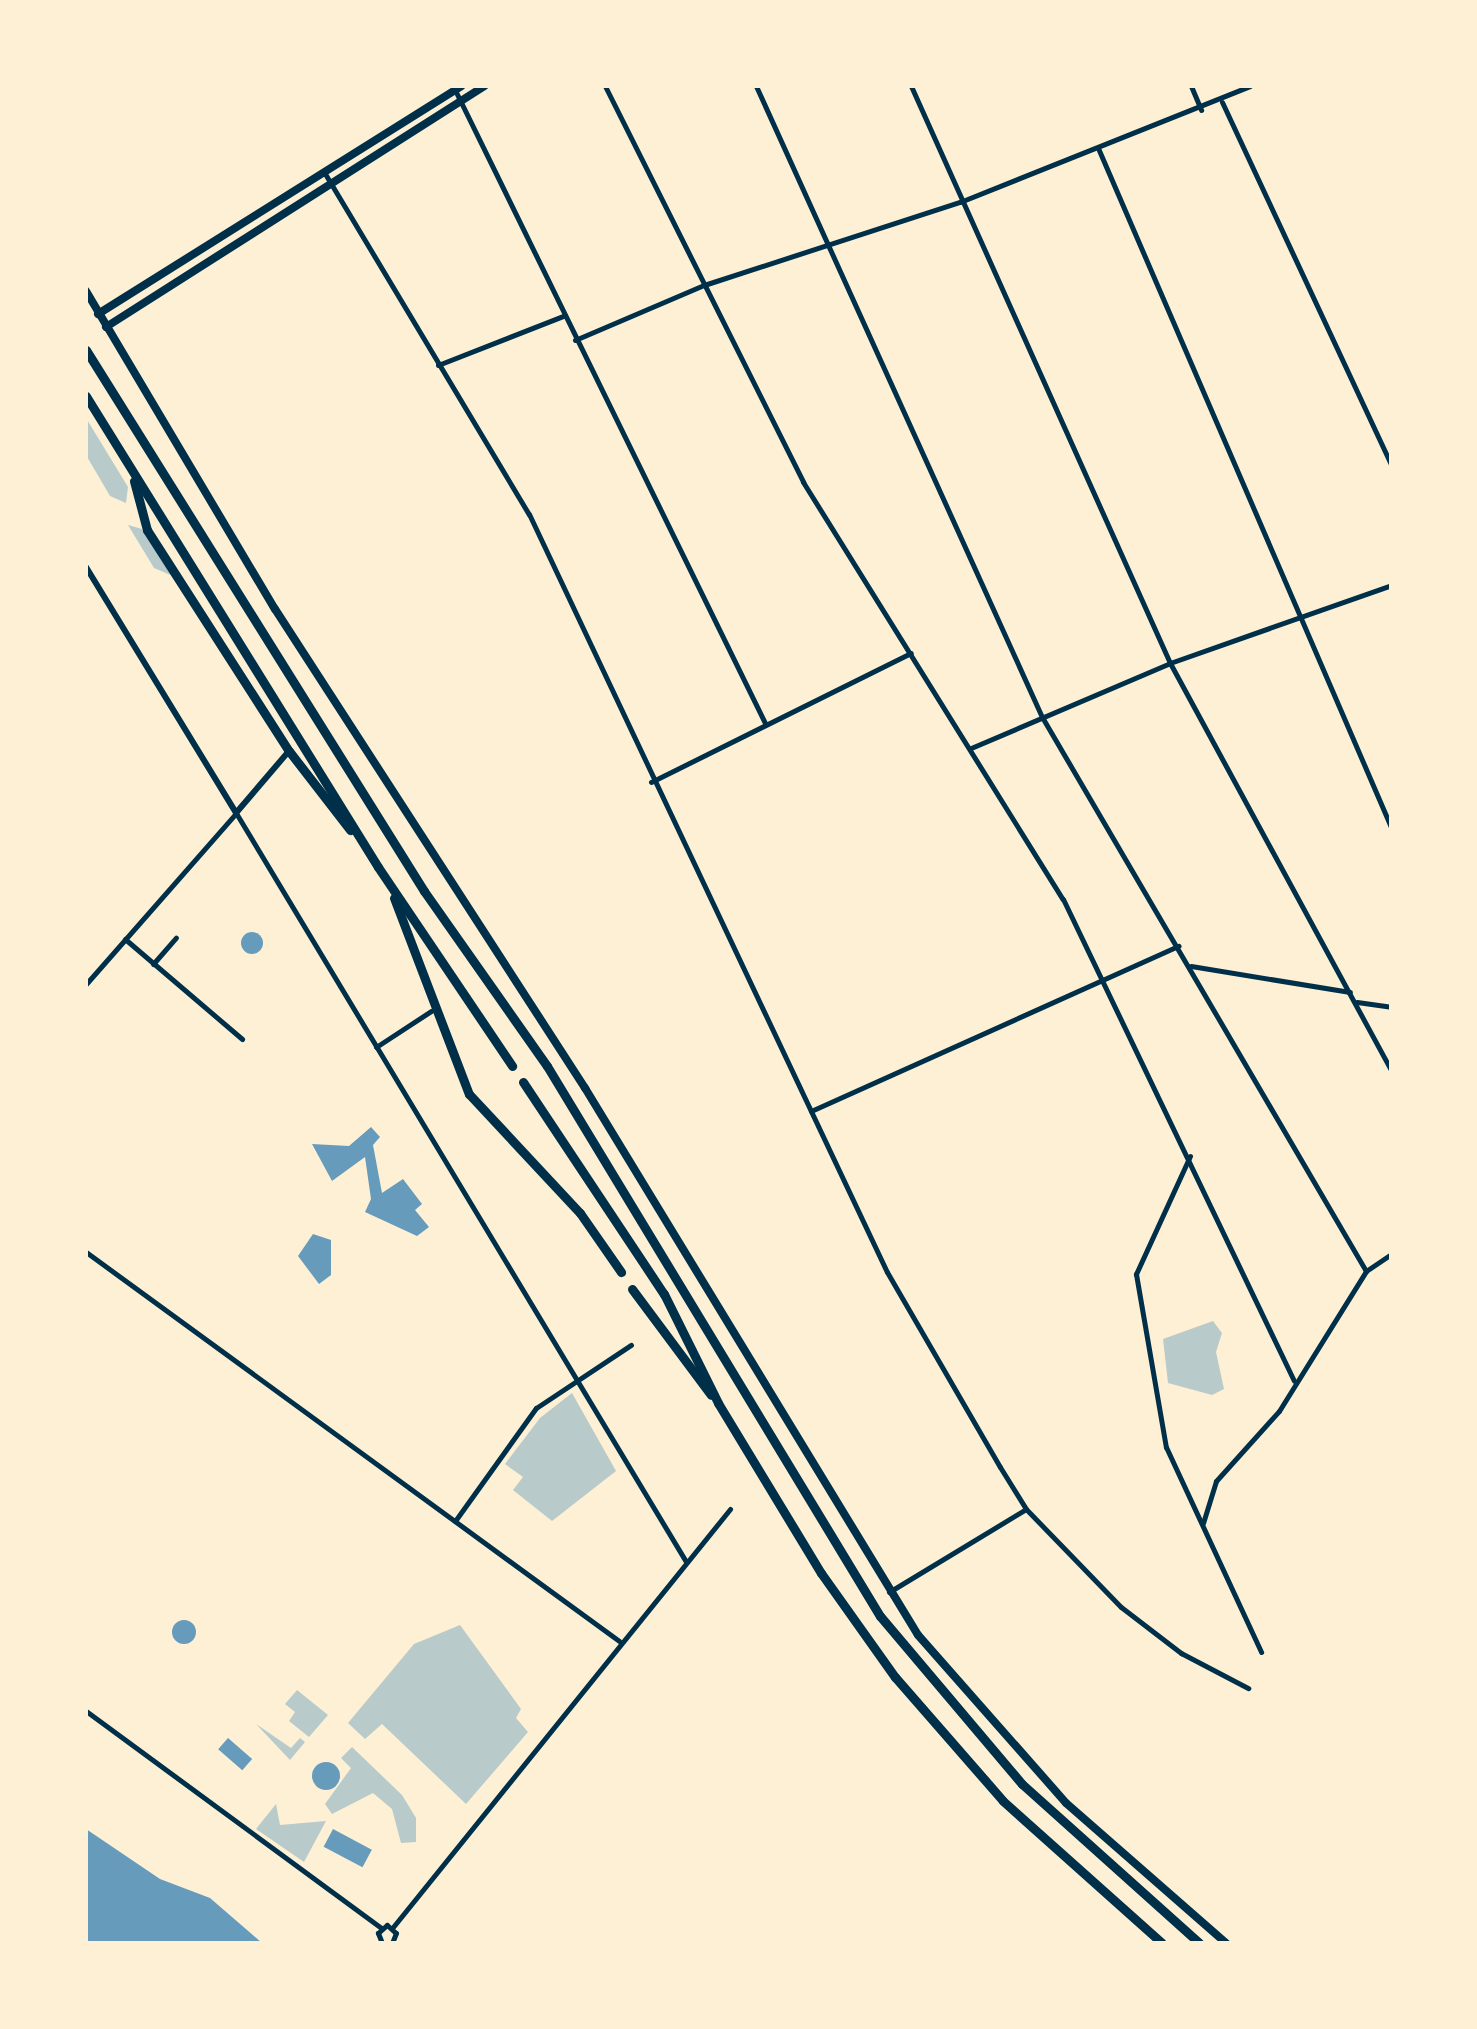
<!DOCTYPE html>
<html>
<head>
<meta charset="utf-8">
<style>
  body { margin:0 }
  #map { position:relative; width:1477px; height:2029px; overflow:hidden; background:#fdf0d5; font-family:Helvetica,sans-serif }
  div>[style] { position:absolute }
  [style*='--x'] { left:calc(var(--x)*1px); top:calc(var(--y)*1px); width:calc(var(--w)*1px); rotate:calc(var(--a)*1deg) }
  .green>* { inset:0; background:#b9caca }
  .water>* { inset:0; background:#669bbc; transform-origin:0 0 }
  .round { border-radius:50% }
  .minor>* { height:5px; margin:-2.5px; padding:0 2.5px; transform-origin:2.5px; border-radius:2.5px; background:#003049 }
  .tertiary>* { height:6px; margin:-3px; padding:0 3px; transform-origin:3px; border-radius:3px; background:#003049 }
  .primary>* { height:8px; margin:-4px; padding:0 4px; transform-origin:4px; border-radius:4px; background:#003049 }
  .motorway>* { height:9px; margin:-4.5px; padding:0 4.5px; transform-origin:4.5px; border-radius:4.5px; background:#003049 }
  span { translate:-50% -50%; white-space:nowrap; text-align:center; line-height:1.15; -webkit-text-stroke:8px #fdf0d5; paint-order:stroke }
  .frame { position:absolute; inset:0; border:88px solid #fdf0d5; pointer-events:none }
</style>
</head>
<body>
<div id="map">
  <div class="green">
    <div style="clip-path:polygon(86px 418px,128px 487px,126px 503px,110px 496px,86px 455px)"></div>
    <div style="clip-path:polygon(128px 525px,142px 529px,173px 576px,154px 568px)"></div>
    <div style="clip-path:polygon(1213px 1321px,1222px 1333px,1216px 1352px,1224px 1389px,1212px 1395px,1168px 1383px,1163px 1339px)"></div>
    <div style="clip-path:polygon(572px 1393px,616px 1471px,552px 1521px,513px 1490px,523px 1477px,505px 1464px,540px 1418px)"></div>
    <div style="clip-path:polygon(460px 1625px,521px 1709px,516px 1718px,528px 1732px,466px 1804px,382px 1724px,365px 1739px,348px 1723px,414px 1644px)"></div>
    <div style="clip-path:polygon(297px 1690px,328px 1715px,309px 1737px,289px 1721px,295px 1712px,285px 1704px)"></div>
    <div style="clip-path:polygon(256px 1724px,291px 1748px,300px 1738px,305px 1742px,290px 1760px)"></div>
    <div style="clip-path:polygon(352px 1747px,402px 1795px,416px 1818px,416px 1842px,401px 1843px,392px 1809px,373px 1793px,332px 1814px,325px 1804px,351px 1768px,341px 1758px)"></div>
    <div style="clip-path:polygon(276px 1804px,280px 1825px,326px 1821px,304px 1862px,256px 1829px)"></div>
  </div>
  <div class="water">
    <div class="round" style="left:241px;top:932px;width:22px;height:22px"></div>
    <div style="clip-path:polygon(371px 1127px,380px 1137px,373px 1145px,382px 1193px,403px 1179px,422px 1204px,415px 1210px,429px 1227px,417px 1236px,365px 1212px,371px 1199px,365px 1157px,332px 1181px,312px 1144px,349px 1146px)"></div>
    <div style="clip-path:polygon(313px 1234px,331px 1240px,331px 1275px,319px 1284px,298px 1256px)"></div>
    <div class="round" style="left:172px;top:1620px;width:24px;height:24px"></div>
    <div style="left:228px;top:1738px;width:32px;height:15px;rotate:41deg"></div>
    <div class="round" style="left:312px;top:1762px;width:28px;height:28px"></div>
    <div style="clip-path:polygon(86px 1829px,160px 1879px,210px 1898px,262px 1943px,86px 1943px)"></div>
    <div style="left:333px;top:1829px;width:44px;height:20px;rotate:28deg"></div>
  </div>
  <div class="minor">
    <div style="--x:605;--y:86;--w:443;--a:63.4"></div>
    <div style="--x:803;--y:482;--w:491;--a:58.1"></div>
    <div style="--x:1063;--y:899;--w:534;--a:64.39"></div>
    <div style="--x:756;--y:86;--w:693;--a:65.62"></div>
    <div style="--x:1042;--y:717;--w:642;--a:59.68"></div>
    <div style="--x:911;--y:86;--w:632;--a:65.83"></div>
    <div style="--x:1170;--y:663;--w:463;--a:61.5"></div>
    <div style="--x:1191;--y:86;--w:26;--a:67"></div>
    <div style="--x:455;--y:90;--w:705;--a:63.91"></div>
    <div style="--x:1222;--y:102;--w:400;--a:65"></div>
    <div style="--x:1098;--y:148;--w:740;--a:66.66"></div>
    <div style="--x:324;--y:172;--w:399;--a:59.1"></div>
    <div style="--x:529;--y:514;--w:838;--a:64.72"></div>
    <div style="--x:887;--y:1272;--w:225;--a:59.9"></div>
    <div style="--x:1000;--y:1467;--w:49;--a:58.2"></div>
    <div style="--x:1026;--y:1509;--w:136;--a:45.9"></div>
    <div style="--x:1121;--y:1607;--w:76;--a:37.5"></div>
    <div style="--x:1181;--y:1653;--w:76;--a:27.6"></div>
    <div style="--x:575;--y:340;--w:140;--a:-23.1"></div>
    <div style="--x:704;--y:285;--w:269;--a:-18"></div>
    <div style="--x:960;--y:202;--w:312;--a:-21.8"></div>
    <div style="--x:438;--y:365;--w:134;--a:-21.4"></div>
    <div style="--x:971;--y:748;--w:216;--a:-23.1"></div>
    <div style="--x:1170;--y:663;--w:234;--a:-19.4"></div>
    <div style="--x:651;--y:782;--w:290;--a:-26.4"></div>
    <div style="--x:125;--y:939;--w:154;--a:40.5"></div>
    <div style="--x:153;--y:964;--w:35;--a:-49"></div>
    <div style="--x:1191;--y:966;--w:161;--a:9.3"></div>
    <div style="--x:86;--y:984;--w:227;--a:-48.7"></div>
    <div style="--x:236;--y:813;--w:872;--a:58.99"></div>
    <div style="--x:1357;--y:1002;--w:34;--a:8"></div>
    <div style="--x:376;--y:1047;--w:66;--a:-33.2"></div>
    <div style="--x:811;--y:1111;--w:403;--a:-24.2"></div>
    <div style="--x:1190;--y:1156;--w:130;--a:114.6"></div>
    <div style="--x:1136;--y:1274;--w:176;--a:80.2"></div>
    <div style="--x:1166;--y:1447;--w:226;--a:65.1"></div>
    <div style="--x:86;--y:1252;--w:660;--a:36.12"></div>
    <div style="--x:455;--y:1521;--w:139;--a:-54.4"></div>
    <div style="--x:536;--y:1408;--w:114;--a:-33.6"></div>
    <div style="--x:1203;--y:1523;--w:44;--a:-72.8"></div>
    <div style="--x:1216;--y:1481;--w:94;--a:-48"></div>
    <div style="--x:1279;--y:1411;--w:165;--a:-58.1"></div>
    <div style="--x:1366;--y:1271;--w:30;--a:-34"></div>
    <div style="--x:889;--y:1592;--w:160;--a:-31.2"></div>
    <div style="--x:86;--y:1711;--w:366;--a:36.3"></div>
    <div style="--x:393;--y:1927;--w:537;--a:-51.12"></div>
    <div style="--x:382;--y:1943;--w:11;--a:-112"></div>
    <div style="--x:378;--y:1933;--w:12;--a:-42"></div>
    <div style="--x:387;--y:1925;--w:12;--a:42"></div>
    <div style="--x:396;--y:1933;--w:11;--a:112"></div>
  </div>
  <div class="tertiary">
    <div style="--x:86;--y:567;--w:288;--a:58.6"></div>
    <div style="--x:236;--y:813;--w:82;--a:-49.5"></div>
  </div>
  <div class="primary">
    <div style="--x:86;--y:291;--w:370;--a:59.3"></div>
    <div style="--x:275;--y:609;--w:571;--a:57.09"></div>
    <div style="--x:585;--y:1088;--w:640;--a:58.67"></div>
    <div style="--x:918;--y:1635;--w:224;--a:48.6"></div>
    <div style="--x:1066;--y:1803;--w:213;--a:41.2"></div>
    <div style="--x:98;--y:314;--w:429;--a:-32.1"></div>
    <div style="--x:106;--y:327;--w:449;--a:-32.5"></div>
  </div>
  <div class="motorway">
    <div style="--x:86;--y:350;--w:638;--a:58"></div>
    <div style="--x:424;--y:891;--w:214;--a:54.9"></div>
    <div style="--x:547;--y:1066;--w:643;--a:58.81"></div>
    <div style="--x:880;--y:1616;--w:220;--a:49.8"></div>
    <div style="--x:1022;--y:1784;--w:238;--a:41.9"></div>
    <div style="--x:86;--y:396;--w:554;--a:58.2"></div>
    <div style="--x:378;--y:867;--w:240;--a:56"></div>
    <div style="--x:134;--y:481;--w:51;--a:75.1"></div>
    <div style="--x:147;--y:530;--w:263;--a:57.3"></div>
    <div style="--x:289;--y:751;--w:100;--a:52.3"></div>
    <div style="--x:394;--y:898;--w:210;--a:69.1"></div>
    <div style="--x:469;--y:1094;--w:163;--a:47"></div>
    <div style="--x:580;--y:1213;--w:72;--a:55.2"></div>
    <div style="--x:523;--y:1082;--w:255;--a:56.4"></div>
    <div style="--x:664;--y:1294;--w:122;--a:63.6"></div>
    <div style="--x:718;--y:1403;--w:199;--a:58.8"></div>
    <div style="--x:821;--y:1573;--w:128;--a:54.6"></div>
    <div style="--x:895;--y:1677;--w:164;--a:48.9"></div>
    <div style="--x:1003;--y:1801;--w:213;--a:41.8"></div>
    <div style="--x:632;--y:1289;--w:132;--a:53.3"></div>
  </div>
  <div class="frame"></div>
</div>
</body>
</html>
